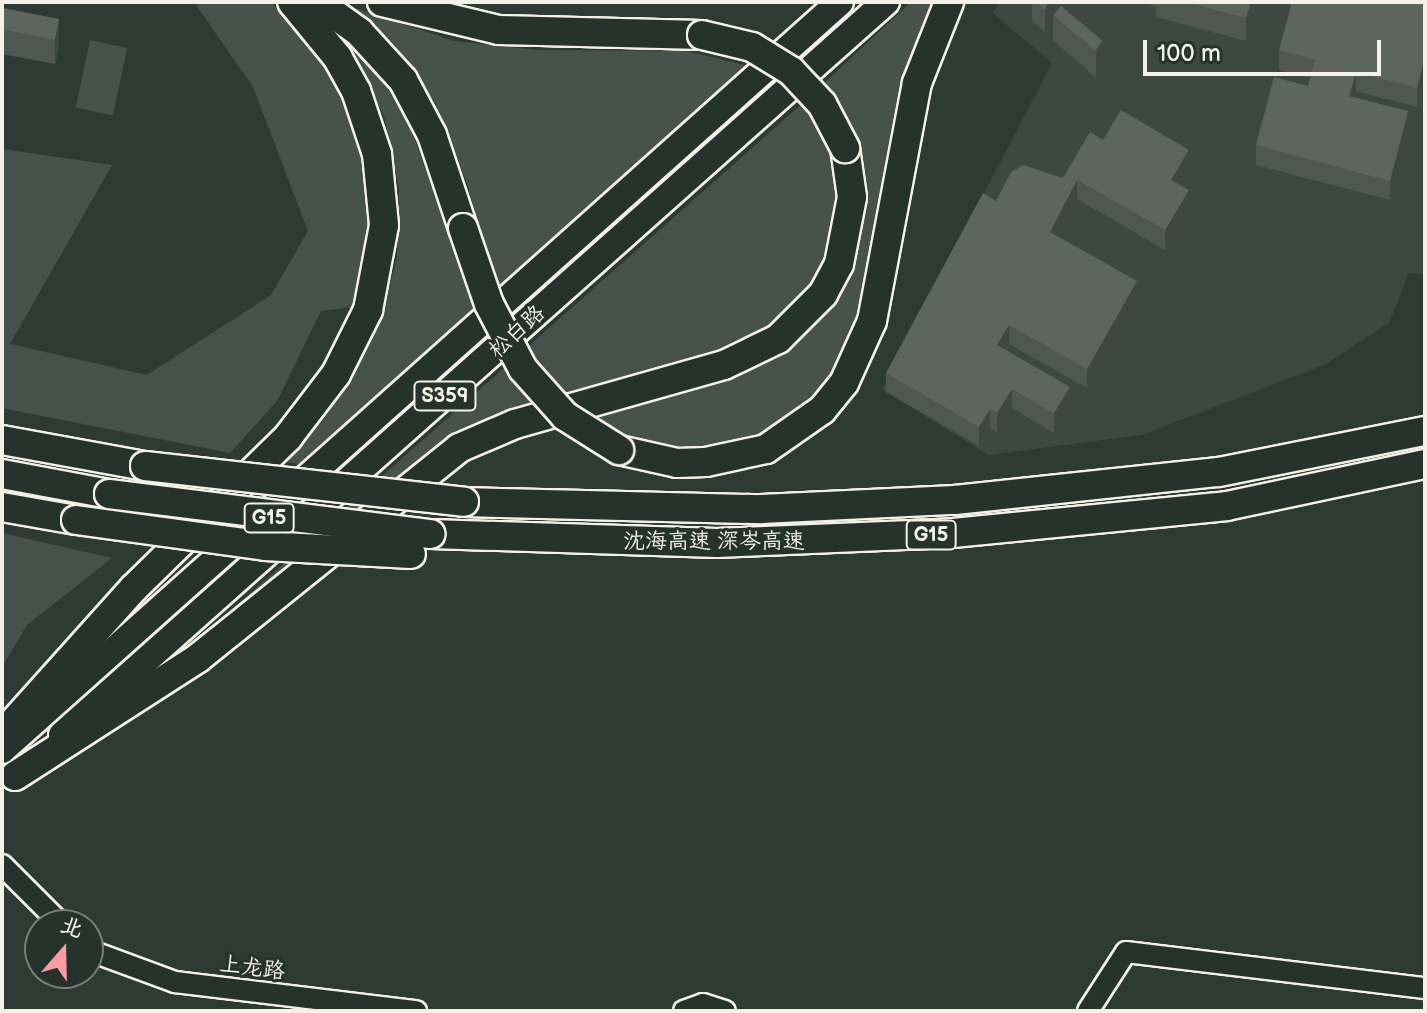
<!DOCTYPE html>
<html>
<head>
<meta charset="utf-8">
<style>
  body { margin:0 }
  #map { position:relative; width:1427px; height:1013px; overflow:hidden; background:#2e3b34; font-family:"Balsamiq Sans","LXGW WenKai TC",sans-serif }
  div>[style] { position:absolute }
  [style*='--x'] { left:calc(var(--x)*1px); top:calc(var(--y)*1px); width:calc(var(--w)*1px); rotate:calc(var(--a)*1deg) }
  .built>* { inset:0; background:#3c4841 }
  .green>* { inset:0; background:#48524c; transform-origin:0 0 }
  .roads { filter:drop-shadow(2px 0 #f4f1e8) drop-shadow(-2px 0 #f4f1e8) drop-shadow(0 2px #f4f1e8) drop-shadow(0 -2px #f4f1e8) }
  .minor>* { height:20px; margin:-10px; padding:0 10px; transform-origin:10px; border-radius:10px; background:#26332d }
  .major>* { height:26px; margin:-13px; padding:0 13px; transform-origin:13px; border-radius:13px; background:#26332d }
  .highway>* { height:28px; margin:-14px; padding:0 14px; transform-origin:14px; border-radius:14px; background:#26332d }
  .bridges { filter:drop-shadow(2px 0 #f4f1e8) drop-shadow(-2px 0 #f4f1e8) drop-shadow(0 2px #f4f1e8) drop-shadow(0 -2px #f4f1e8) }
  .highway-bridge>* { height:28px; margin:-14px; padding:0 14px; transform-origin:14px; border-radius:14px; background:#26332d }
  .wall>* { inset:0; background:#4f5751 }
  .shaded-wall>* { inset:0; background:#404742 }
  .building>* { inset:0; background:#5c655e; transform-origin:0 0 }
  span { translate:-50% -50%; white-space:nowrap; text-align:center; line-height:1.15; -webkit-text-stroke:6px #26332d; paint-order:stroke }
  .shield-label span { padding:2px 6px; background:#26332d; border:2px solid; border-radius:6px; -webkit-text-stroke-width:0 }
  .shield-label { font-size:20px; color:#f4f1e8; font-weight:700 }
  .street-label { font-size:22px; color:#f4f1e8 }
  .frame { position:absolute; inset:0; border:4px solid #f4f1e8; pointer-events:none }
  .north { position:absolute; left:24px; top:909px; width:80px; height:80px; box-sizing:border-box; background:#26332d; border:2px solid #787f78; border-radius:50%; rotate:20deg; font-size:22px; font-weight:700; line-height:32px; text-align:center; color:#f4f1e8 }
  .north::after { content:''; display:block; margin:auto; width:28px; height:36px; background:#ff9aa2; clip-path:polygon(50% 0,100% 100%,50% 72%,0 100%) }
  .scale { position:absolute; left:1143px; top:40px; width:238px; height:36px; box-sizing:border-box; border:4px solid #f4f1e8; border-top:0; padding-left:10px; font-size:24px; line-height:28px; white-space:nowrap; color:#f4f1e8; -webkit-text-stroke:6px #26332d; paint-order:stroke }
</style>
</head>
<body>
<div id="map">
  <div class="built">
    <div style="clip-path:polygon(999px 2px,1425px 2px,1425px 274px,1409px 273px,1389px 323px,1324px 365px,1142px 435px,988px 455px,882px 389px,1052px 63px,993px 13px)"></div>
  </div>
  <div class="green">
    <div style="clip-path:polygon(194px 2px,270px 2px,275px 6px,325px 66px,342px 98px,354px 125px,368px 191px,366px 253px,352px 307px,321px 311px,277px 401px,230px 453px,2px 408px,2px 149px,112px 165px,10px 344px,147px 375px,271px 295px,308px 231px,253px 87px)"></div>
    <div style="clip-path:polygon(911px 2px,936px 2px,906px 80px,861px 318px,835px 374px,817px 397px,769px 432px,741px 444px,683px 452px,624px 439px,585px 417px,761px 363px,785px 349px,833px 300px,861px 233px,864px 197px,849px 128px,823px 84px)"></div>
    <div style="clip-path:polygon(355px 8px,454px 41px,537px 50px,687px 51px,748px 66px,496px 290px,467px 183px,434px 101px,395px 45px)"></div>
    <div style="clip-path:polygon(341px 37px,372px 66px,406px 115px,475px 308px,299px 464px,285px 462px,326px 416px,366px 352px,382px 316px,397px 257px,399px 188px,384px 116px)"></div>
    <div style="left:90px;top:40px;width:38px;height:69px;rotate:12deg"></div>
    <div style="clip-path:polygon(805px 101px,833px 151px,840px 197px,828px 260px,813px 287px,771px 329px,720px 354px,511px 412px,453px 438px,184px 652px)"></div>
    <div style="clip-path:polygon(2px 533px,112px 558px,27px 625px,2px 667px)"></div>
  </div>
  <div class="roads">
    <div class="minor">
      <div style="--x:2;--y:865;--w:85;--a:45"></div>
      <div style="--x:88;--y:950;--w:93;--a:20.2"></div>
      <div style="--x:175;--y:982;--w:243;--a:6.9"></div>
      <div style="--x:684;--y:1011;--w:20;--a:-20"></div>
      <div style="--x:703;--y:1004;--w:23;--a:18"></div>
      <div style="--x:1088;--y:1011;--w:70;--a:-57.2"></div>
      <div style="--x:1126;--y:952;--w:301;--a:6.9"></div>
    </div>
    <div class="major">
      <div style="--x:62;--y:735;--w:1103;--a:-41.66"></div>
      <div style="--x:2;--y:750;--w:1123;--a:-41.75"></div>
    </div>
    <div class="highway">
      <div style="--x:317;--y:2;--w:52;--a:35.5"></div>
      <div style="--x:359;--y:32;--w:65;--a:47.5"></div>
      <div style="--x:403;--y:80;--w:62;--a:62.2"></div>
      <div style="--x:432;--y:135;--w:98;--a:71.6"></div>
      <div style="--x:382;--y:2;--w:120;--a:13.5"></div>
      <div style="--x:499;--y:30;--w:203;--a:1.4"></div>
      <div style="--x:2;--y:440;--w:145;--a:10.3"></div>
      <div style="--x:619;--y:450;--w:59;--a:12.6"></div>
      <div style="--x:677;--y:463;--w:29;--a:-2"></div>
      <div style="--x:706;--y:462;--w:61;--a:-12.2"></div>
      <div style="--x:766;--y:449;--w:68;--a:-34.9"></div>
      <div style="--x:822;--y:410;--w:35;--a:-51"></div>
      <div style="--x:844;--y:383;--w:68;--a:-65.7"></div>
      <div style="--x:872;--y:321;--w:242;--a:-79.3"></div>
      <div style="--x:917;--y:83;--w:87;--a:-68.4"></div>
      <div style="--x:2;--y:474;--w:109;--a:10.6"></div>
      <div style="--x:464;--y:502;--w:297;--a:1.4"></div>
      <div style="--x:761;--y:509;--w:194;--a:-2.7"></div>
      <div style="--x:955;--y:500;--w:265;--a:-6.1"></div>
      <div style="--x:1219;--y:472;--w:210;--a:-11.3"></div>
      <div style="--x:2;--y:507;--w:75;--a:10"></div>
      <div style="--x:431;--y:534;--w:286;--a:1.8"></div>
      <div style="--x:717;--y:543;--w:236;--a:-2.4"></div>
      <div style="--x:953;--y:533;--w:275;--a:-5.6"></div>
      <div style="--x:1227;--y:506;--w:202;--a:-12"></div>
      <div style="--x:2;--y:735;--w:198;--a:-48.1"></div>
      <div style="--x:134;--y:588;--w:216;--a:-44.4"></div>
      <div style="--x:288;--y:437;--w:79;--a:-52.7"></div>
      <div style="--x:336;--y:374;--w:72;--a:-63.4"></div>
      <div style="--x:368;--y:310;--w:86;--a:-79.3"></div>
      <div style="--x:384;--y:225;--w:71;--a:-95.6"></div>
      <div style="--x:377;--y:154;--w:66;--a:-108.4"></div>
      <div style="--x:356;--y:91;--w:38;--a:-119"></div>
      <div style="--x:338;--y:58;--w:72;--a:-129.4"></div>
      <div style="--x:15;--y:776;--w:218;--a:-32.8"></div>
      <div style="--x:198;--y:658;--w:335;--a:-38.8"></div>
      <div style="--x:459;--y:448;--w:61;--a:-23.2"></div>
      <div style="--x:515;--y:424;--w:217;--a:-15.8"></div>
      <div style="--x:724;--y:365;--w:60;--a:-25.7"></div>
      <div style="--x:778;--y:339;--w:64;--a:-45"></div>
      <div style="--x:823;--y:294;--w:34;--a:-62"></div>
      <div style="--x:839;--y:264;--w:68;--a:-79"></div>
      <div style="--x:852;--y:197;--w:49;--a:-98.1"></div>
    </div>
  </div>
  <div class="bridges">
    <div class="highway-bridge">
      <div style="--x:702;--y:35;--w:51;--a:13.5"></div>
      <div style="--x:752;--y:47;--w:46;--a:31.6"></div>
      <div style="--x:791;--y:71;--w:45;--a:46.8"></div>
      <div style="--x:822;--y:104;--w:50;--a:62.4"></div>
      <div style="--x:463;--y:228;--w:80;--a:71.1"></div>
      <div style="--x:489;--y:304;--w:73;--a:62.4"></div>
      <div style="--x:523;--y:369;--w:63;--a:48.2"></div>
      <div style="--x:565;--y:416;--w:64;--a:32.2"></div>
      <div style="--x:145;--y:466;--w:321;--a:6.4"></div>
      <div style="--x:109;--y:494;--w:324;--a:7.1"></div>
      <div style="--x:76;--y:520;--w:191;--a:7.8"></div>
      <div style="--x:265;--y:546;--w:146;--a:3.1"></div>
    </div>
  </div>
  <div class="wall">
    <div style="clip-path:polygon(1032px 2px,1058px 2px,1045px 32px,1032px 21px)"></div>
    <div style="clip-path:polygon(1142px 2px,1257px 2px,1246px 41px,1156px 17px,1156px 7px)"></div>
    <div style="clip-path:polygon(1425px 2px,1417px 107px,1356px 91px,1354px 97px,1408px 130px,1390px 200px,1256px 165px,1256px 145px,1308px 86px,1310px 78px,1279px 70px,1279px 50px)"></div>
    <div style="clip-path:polygon(2px 8px,59px 19px,59px 44px,55px 64px,2px 54px)"></div>
    <div style="clip-path:polygon(1053px 15px,1102px 41px,1102px 67px,1096px 78px,1053px 40px)"></div>
    <div style="clip-path:polygon(1103px 140px,1189px 170px,1180px 184px,1189px 209px,1165px 250px,1077px 199px,1058px 236px,1137px 300px,1087px 388px,1009px 344px,1006px 350px,1070px 406px,1054px 433px,1012px 408px,997px 433px,990px 428px,979px 446px,886px 392px,886px 373px,996px 201px,1063px 178px)"></div>
  </div>
  <div class="shaded-wall">
    <div style="clip-path:polygon(1048px 2px,1058px 2px,1045px 32px,1045px 10px)"></div>
    <div style="clip-path:polygon(1251px 2px,1257px 2px,1246px 41px,1246px 18px)"></div>
    <div style="clip-path:polygon(59px 19px,59px 44px,55px 64px,55px 39px)"></div>
    <div style="clip-path:polygon(1102px 41px,1102px 67px,1096px 78px,1096px 52px)"></div>
    <div style="clip-path:polygon(1425px 56px,1425px 75px,1417px 107px,1417px 88px)"></div>
    <div style="clip-path:polygon(1356px 72px,1356px 91px,1349px 115px,1349px 96px)"></div>
    <div style="clip-path:polygon(1408px 111px,1408px 130px,1390px 200px,1390px 181px)"></div>
    <div style="clip-path:polygon(1189px 150px,1189px 170px,1171px 199px,1171px 180px)"></div>
    <div style="clip-path:polygon(1077px 180px,1077px 199px,1050px 251px,1050px 232px)"></div>
    <div style="clip-path:polygon(1189px 190px,1189px 209px,1165px 250px,1165px 230px)"></div>
    <div style="clip-path:polygon(1137px 281px,1137px 300px,1087px 388px,1087px 369px)"></div>
    <div style="clip-path:polygon(1009px 325px,1009px 344px,997px 364px,997px 345px)"></div>
    <div style="clip-path:polygon(1070px 387px,1070px 406px,1054px 433px,1054px 413px)"></div>
    <div style="clip-path:polygon(1012px 389px,1012px 408px,997px 433px,997px 413px)"></div>
    <div style="clip-path:polygon(990px 409px,990px 428px,979px 446px,979px 427px)"></div>
  </div>
  <div class="building">
    <div style="clip-path:polygon(1036px 2px,1048px 2px,1045px 10px)"></div>
    <div style="clip-path:polygon(1185px 2px,1251px 2px,1246px 18px)"></div>
    <div style="clip-path:polygon(1292px 2px,1425px 2px,1425px 56px,1417px 88px,1356px 72px,1349px 96px,1408px 111px,1390px 181px,1256px 145px,1274px 77px,1308px 86px,1315px 60px,1279px 50px)"></div>
    <div style="left:1061px;top:6px;width:54px;height:12px;rotate:40deg"></div>
    <div style="left:2px;top:8px;width:58px;height:21px;rotate:11deg"></div>
    <div style="clip-path:polygon(1121px 110px,1189px 150px,1171px 180px,1189px 190px,1165px 230px,1077px 180px,1050px 232px,1137px 281px,1087px 369px,1009px 325px,997px 345px,1070px 387px,1054px 413px,1012px 389px,997px 413px,990px 409px,979px 427px,886px 373px,983px 193px,996px 201px,1011px 172px,1023px 165px,1063px 178px,1090px 132px,1103px 140px)"></div>
  </div>
  <div class="shield-label">
    <span style="left:445px;top:396px">S359</span>
    <span style="left:269px;top:518px">G15</span>
    <span style="left:931px;top:535px">G15</span>
  </div>
  <div class="street-label">
    <span style="left:517px;top:332px;rotate:-42deg">松白路</span>
    <span style="left:714px;top:542px">沈海高速 深岑高速</span>
    <span style="left:252px;top:968px;rotate:7deg">上龙路</span>
  </div>
  <div class="frame"></div>
  <div class="north">北</div>
  <div class="scale">100 m</div>
</div>
</body>
</html>
